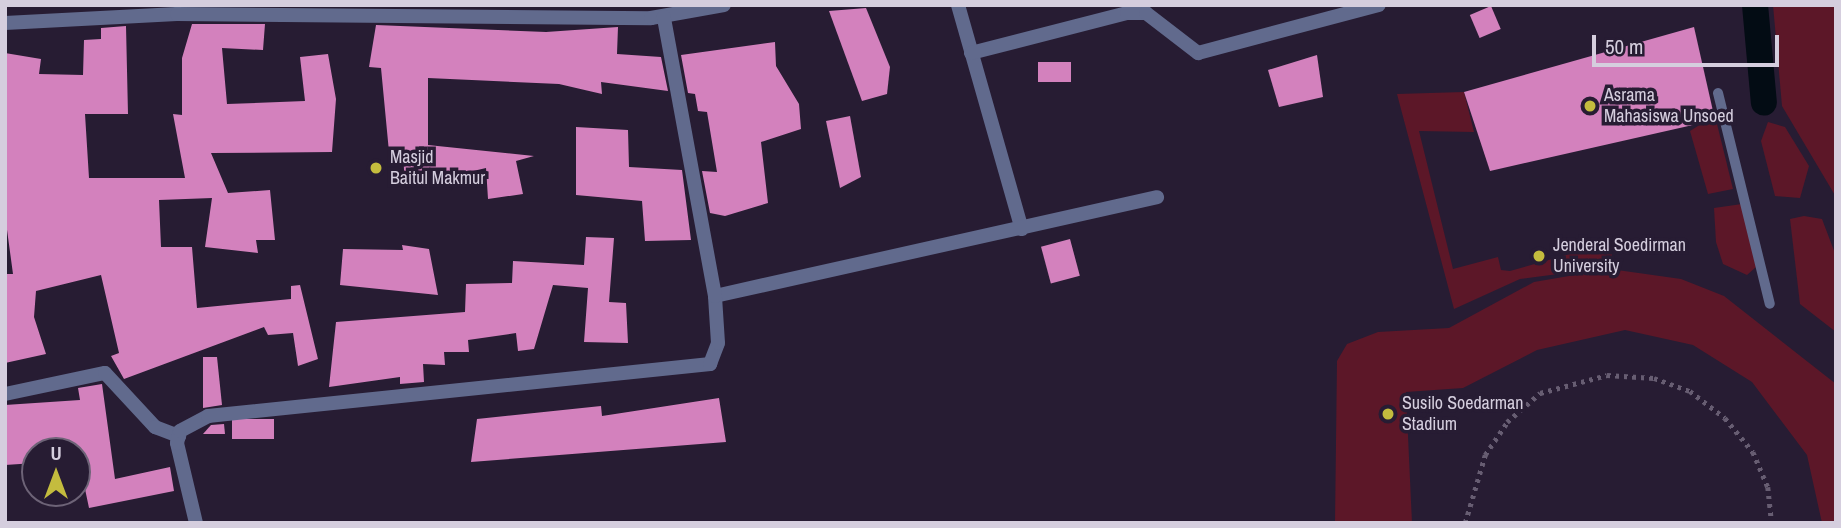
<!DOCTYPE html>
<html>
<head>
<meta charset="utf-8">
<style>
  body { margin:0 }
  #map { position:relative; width:1841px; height:528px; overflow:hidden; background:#271c33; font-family:"Archivo Narrow",sans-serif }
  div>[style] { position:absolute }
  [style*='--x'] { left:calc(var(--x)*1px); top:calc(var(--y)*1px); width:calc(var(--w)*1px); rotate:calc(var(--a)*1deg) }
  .green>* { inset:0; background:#5c1728 }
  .canal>* { height:26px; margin:-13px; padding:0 13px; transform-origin:13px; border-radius:13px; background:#030c14 }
  .building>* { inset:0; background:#d381bd; transform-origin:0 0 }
  .path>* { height:4.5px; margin-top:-2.25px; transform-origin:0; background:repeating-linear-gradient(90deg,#675d72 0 3.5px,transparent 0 8.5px) }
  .service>* { height:10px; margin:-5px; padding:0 5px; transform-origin:5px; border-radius:5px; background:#616a8d }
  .minor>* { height:14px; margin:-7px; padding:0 7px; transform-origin:7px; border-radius:7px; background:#616a8d }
  .dots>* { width:19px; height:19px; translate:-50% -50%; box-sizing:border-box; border:4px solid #271c33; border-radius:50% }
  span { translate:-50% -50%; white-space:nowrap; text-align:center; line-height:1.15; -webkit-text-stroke:7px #271c33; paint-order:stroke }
  .poi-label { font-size:18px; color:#d5cede }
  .left { translate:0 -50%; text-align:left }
  .frame { position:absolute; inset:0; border:7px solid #d5cede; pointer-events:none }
  .north { position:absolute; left:21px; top:437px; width:70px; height:70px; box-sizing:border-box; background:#271c33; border:2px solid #6d6377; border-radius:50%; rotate:0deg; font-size:19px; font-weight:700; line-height:28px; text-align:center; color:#d5cede }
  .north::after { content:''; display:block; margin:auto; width:24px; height:32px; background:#c4bc3e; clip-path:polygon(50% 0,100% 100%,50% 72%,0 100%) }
  .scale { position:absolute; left:1592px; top:35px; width:187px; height:32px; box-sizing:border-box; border:4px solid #d5cede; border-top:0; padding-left:9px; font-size:21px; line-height:24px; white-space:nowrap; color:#d5cede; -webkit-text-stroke:5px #271c33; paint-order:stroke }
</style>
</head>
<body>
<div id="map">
  <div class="green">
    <div style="clip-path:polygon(1773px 5px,1836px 5px,1836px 197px,1782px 106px)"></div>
    <div style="clip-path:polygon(1464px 92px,1474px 132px,1419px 131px,1453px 269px,1498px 257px,1501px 270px,1510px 271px,1612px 242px,1612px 267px,1520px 279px,1454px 309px,1397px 94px)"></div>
    <div style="clip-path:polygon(1706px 121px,1717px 124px,1733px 189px,1708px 194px,1690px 131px)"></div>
    <div style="clip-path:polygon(1768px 122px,1785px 127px,1809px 166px,1800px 198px,1775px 196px,1761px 141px)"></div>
    <div style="clip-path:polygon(1742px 204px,1756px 267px,1747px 275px,1723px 264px,1716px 242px,1714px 208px)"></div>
    <div style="clip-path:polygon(1804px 216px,1822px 219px,1836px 256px,1836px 332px,1800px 304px,1790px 219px)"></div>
    <div style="clip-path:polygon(1610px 269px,1681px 279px,1724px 296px,1836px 384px,1836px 523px,1822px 523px,1807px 455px,1752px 382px,1693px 345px,1625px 330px,1537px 350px,1463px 388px,1406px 392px,1412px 523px,1335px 523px,1337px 361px,1347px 344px,1378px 332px,1449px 328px,1534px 282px)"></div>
  </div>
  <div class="canal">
    <div style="--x:1755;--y:5;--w:98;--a:84.8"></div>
  </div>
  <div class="building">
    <div style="left:1491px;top:6px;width:25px;height:23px;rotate:67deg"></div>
    <div style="clip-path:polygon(866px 8px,890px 67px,887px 94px,862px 101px,829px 11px)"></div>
    <div style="clip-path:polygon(192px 24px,265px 24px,263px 50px,222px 48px,227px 104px,305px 101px,300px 57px,328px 54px,336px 99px,332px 152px,211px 153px,228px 193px,270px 190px,275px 240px,256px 240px,258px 253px,205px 247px,212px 198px,159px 200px,161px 247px,192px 247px,197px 308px,291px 299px,291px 286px,300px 285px,318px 359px,298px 366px,293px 333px,268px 335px,264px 327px,124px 379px,111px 356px,119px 353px,101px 275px,36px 291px,34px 317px,46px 354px,5px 363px,5px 274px,13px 274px,5px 215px,5px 53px,41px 59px,39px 74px,83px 75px,84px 40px,101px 39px,101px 28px,126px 26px,128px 114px,85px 114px,89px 178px,185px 178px,173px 114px,182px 115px,182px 58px)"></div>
    <div style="clip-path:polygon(376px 25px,546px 32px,618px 27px,617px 54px,661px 57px,668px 91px,601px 82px,602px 94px,559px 84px,428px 78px,428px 145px,534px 156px,516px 161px,523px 194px,488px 199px,486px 168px,405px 187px,403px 152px,389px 152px,381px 68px,369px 67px)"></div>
    <div style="clip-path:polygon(1694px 27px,1715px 120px,1490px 171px,1464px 92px)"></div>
    <div style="clip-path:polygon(775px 42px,776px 66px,799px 104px,801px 129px,761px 142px,768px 203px,725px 216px,710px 213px,702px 171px,717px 172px,707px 112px,698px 111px,695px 94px,688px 93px,681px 55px)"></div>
    <div style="clip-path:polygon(1317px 55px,1323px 97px,1279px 107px,1268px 70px)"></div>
    <div style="left:1038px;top:62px;width:33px;height:20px"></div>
    <div style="clip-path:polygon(850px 116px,861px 177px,840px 188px,826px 121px)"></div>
    <div style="clip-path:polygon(576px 127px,628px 130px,629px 167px,682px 170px,691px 240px,645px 241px,642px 201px,576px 195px)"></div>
    <div style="clip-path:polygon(586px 237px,614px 238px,609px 302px,626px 303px,628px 343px,584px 342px,588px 288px,553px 285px,534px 349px,518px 351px,516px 333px,468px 340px,469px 352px,444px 352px,445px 365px,423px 364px,424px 382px,400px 384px,400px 377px,329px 387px,336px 322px,465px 312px,466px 284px,512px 283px,513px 261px,584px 265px)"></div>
    <div style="left:1070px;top:239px;width:38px;height:30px;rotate:75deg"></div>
    <div style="clip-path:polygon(402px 245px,429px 249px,438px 295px,340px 285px,343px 249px,403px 250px)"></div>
    <div style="clip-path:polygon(203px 357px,217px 357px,222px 405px,203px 408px)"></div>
    <div style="clip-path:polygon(102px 384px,115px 479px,170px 467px,174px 491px,89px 508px,77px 451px,35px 451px,35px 463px,5px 465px,5px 405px,80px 400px,78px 388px)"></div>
    <div style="clip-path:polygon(719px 398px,726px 442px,471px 462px,477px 419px,601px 406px,602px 416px)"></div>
    <div style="left:274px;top:419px;width:20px;height:42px;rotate:90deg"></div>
    <div style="clip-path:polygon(224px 424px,225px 434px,203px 434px,211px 425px)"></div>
  </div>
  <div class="path">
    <div style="--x:1465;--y:523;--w:71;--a:-73.6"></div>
    <div style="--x:1485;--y:455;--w:40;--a:-56"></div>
    <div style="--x:1507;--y:422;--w:44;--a:-41.3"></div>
    <div style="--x:1540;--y:393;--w:69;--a:-15"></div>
    <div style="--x:1607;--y:375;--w:47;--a:3.7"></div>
    <div style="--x:1654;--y:378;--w:38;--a:20"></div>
    <div style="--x:1690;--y:391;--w:44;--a:37.6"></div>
    <div style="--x:1725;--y:418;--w:44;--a:50.5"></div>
    <div style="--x:1753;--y:452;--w:38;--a:67"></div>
    <div style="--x:1768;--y:487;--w:36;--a:84"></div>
  </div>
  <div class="service">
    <div style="--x:1718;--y:93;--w:217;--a:76.2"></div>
  </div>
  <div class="minor">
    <div style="--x:958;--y:5;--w:233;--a:74.1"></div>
    <div style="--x:5;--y:23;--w:172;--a:-3"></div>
    <div style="--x:177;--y:14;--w:474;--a:0.5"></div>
    <div style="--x:651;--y:18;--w:74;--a:-10.1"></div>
    <div style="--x:971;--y:53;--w:161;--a:-14.4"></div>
    <div style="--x:1127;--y:13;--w:19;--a:0"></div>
    <div style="--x:1146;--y:13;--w:66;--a:37.6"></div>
    <div style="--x:1198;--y:53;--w:187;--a:-14.9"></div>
    <div style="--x:715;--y:296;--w:453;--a:-12.6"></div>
    <div style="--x:5;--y:394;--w:102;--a:-11.9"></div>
    <div style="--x:105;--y:373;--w:74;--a:47.2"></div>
    <div style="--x:155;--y:427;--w:26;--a:21"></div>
    <div style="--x:196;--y:523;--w:82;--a:-103.4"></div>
    <div style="--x:177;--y:443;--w:12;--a:-76"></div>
    <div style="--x:180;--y:431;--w:32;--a:-28"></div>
    <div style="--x:208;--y:416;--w:505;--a:-5.91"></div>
    <div style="--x:710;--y:364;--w:22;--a:-69"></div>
    <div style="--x:718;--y:343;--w:47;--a:-93.7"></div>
    <div style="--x:715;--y:296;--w:284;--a:-100.4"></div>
  </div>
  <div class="dots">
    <div style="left:1590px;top:106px;background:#c4bc3e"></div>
    <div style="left:376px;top:168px;background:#c4bc3e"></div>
    <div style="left:1539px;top:256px;background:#c4bc3e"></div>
    <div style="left:1388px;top:414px;background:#c4bc3e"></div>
  </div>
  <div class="poi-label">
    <span class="left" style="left:1604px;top:106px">Asrama<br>Mahasiswa Unsoed</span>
    <span class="left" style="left:390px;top:168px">Masjid<br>Baitul Makmur</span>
    <span class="left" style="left:1553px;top:256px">Jenderal Soedirman<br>University</span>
    <span class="left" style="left:1402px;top:414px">Susilo Soedarman<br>Stadium</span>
  </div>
  <div class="frame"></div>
  <div class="north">U</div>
  <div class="scale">50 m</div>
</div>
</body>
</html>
